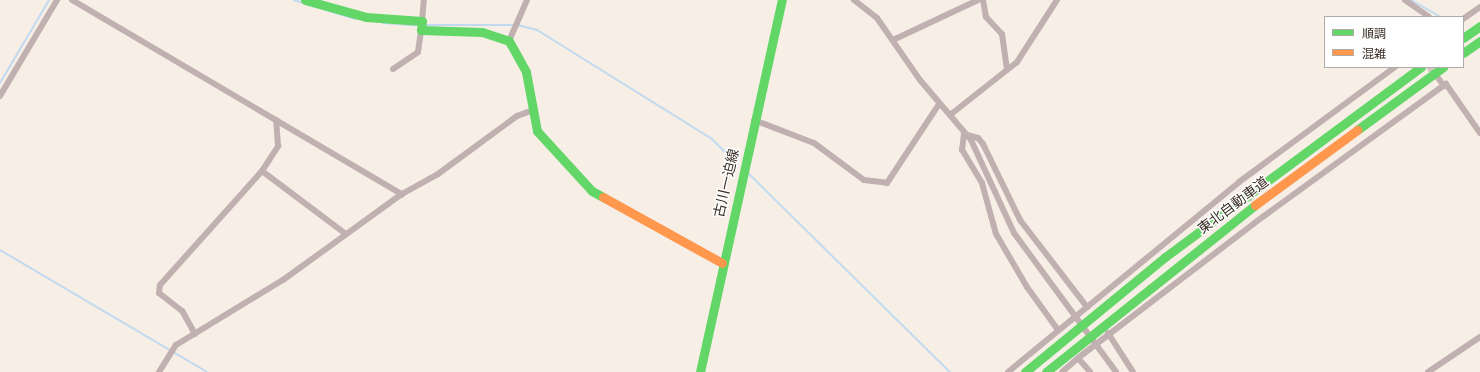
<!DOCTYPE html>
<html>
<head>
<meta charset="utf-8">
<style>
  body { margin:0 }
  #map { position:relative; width:1480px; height:372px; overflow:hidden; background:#f7eee6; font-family:"IBM Plex Serif","Noto Sans JP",serif }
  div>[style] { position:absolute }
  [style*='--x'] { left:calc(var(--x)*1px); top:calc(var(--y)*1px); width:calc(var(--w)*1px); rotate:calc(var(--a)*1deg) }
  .stream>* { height:2px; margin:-1px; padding:0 1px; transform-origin:1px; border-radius:1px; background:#c1daf0 }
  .street-tunnel>* { height:6px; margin-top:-3px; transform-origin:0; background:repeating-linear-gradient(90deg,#d1c8bf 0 6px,transparent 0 9px) }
  .street>* { height:6px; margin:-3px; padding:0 3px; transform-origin:3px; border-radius:3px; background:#c0b1b0 }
  .fast>* { height:9px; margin:-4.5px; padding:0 4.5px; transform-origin:4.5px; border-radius:4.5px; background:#63d668 }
  .slow>* { height:9px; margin:-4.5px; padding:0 4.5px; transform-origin:4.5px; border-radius:4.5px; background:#ff974d }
  span { translate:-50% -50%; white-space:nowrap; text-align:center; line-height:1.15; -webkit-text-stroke:3px #fefefe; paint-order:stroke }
  .street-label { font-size:14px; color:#392e24 }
  .legend { position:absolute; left:1324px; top:16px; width:140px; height:52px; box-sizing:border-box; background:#fefefe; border:1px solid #afaba7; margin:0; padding:5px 7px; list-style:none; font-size:12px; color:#392e24 }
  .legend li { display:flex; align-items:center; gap:8px; height:20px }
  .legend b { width:20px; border:1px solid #afaba7 }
</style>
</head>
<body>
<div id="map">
  <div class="stream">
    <div style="--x:294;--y:0;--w:64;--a:17.3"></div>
    <div style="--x:1411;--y:0;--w:34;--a:30"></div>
    <div style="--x:383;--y:23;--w:32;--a:4"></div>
    <div style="--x:425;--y:25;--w:92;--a:0"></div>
    <div style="--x:517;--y:25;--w:21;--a:14"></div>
    <div style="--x:537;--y:30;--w:206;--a:31.9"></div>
    <div style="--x:712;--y:139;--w:34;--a:45"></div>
    <div style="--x:0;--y:83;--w:96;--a:-59.4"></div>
    <div style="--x:749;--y:174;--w:282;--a:44.6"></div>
    <div style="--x:0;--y:250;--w:240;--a:30.5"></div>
  </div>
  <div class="street-tunnel">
    <div style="--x:1429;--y:67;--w:11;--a:52"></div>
    <div style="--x:1244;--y:188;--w:26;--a:53"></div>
  </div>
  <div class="street">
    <div style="--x:72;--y:0;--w:383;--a:30.5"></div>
    <div style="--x:854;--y:0;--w:29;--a:38"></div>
    <div style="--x:877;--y:18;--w:75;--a:55.3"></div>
    <div style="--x:920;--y:80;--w:79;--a:49.6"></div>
    <div style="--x:971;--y:140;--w:102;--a:65.2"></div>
    <div style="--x:1014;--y:233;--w:172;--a:53.7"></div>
    <div style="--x:983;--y:0;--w:17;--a:80"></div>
    <div style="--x:986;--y:17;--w:23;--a:47"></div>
    <div style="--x:1002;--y:34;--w:36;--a:82"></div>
    <div style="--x:1405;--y:0;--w:29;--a:35"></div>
    <div style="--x:1463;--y:19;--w:21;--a:-35"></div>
    <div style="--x:422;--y:21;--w:21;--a:-85"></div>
    <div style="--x:893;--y:40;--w:94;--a:-25.2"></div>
    <div style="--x:509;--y:41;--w:45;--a:-66.3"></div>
    <div style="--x:393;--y:69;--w:30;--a:-34"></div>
    <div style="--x:418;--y:52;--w:22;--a:-82"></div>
    <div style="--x:1438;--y:78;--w:10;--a:53"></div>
    <div style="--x:0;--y:96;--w:112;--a:-59.3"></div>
    <div style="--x:950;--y:115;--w:85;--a:-38.3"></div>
    <div style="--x:1017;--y:62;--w:74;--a:-57.2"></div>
    <div style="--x:754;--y:120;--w:64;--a:21"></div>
    <div style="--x:814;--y:143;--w:62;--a:36.5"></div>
    <div style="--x:864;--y:180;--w:23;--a:7"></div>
    <div style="--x:887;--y:183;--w:95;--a:-56.6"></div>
    <div style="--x:262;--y:171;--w:105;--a:36.9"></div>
    <div style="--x:1058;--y:330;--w:53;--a:-125.8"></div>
    <div style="--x:1027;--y:287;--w:61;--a:-120.3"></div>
    <div style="--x:996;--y:234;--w:53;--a:-105.4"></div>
    <div style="--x:982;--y:183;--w:39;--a:-121"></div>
    <div style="--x:962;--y:150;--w:16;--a:-83"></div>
    <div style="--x:964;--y:134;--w:15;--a:16"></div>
    <div style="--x:978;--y:138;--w:8;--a:50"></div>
    <div style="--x:983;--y:144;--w:85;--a:64"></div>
    <div style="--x:1020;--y:220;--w:110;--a:52.4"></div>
    <div style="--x:1108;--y:333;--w:46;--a:57.3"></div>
    <div style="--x:195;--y:334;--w:26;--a:-119"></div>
    <div style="--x:182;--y:311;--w:29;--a:-142"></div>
    <div style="--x:159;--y:293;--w:8;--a:-83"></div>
    <div style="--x:160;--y:285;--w:153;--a:-48.2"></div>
    <div style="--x:262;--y:171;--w:30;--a:-57"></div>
    <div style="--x:278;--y:146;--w:26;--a:-94"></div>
    <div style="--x:1078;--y:358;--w:234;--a:-37.4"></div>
    <div style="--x:1264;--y:216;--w:225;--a:-36"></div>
    <div style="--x:1446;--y:84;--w:60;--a:55.2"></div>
    <div style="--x:159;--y:372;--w:32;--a:-58"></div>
    <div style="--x:176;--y:345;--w:125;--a:-31.3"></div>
    <div style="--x:283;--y:280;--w:147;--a:-35.9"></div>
    <div style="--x:402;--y:194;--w:41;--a:-29.1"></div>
    <div style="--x:438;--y:174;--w:98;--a:-36.3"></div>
    <div style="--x:517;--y:116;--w:15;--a:-20"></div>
    <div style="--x:1008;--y:372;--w:299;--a:-39.4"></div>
    <div style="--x:1239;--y:182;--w:194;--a:-36.4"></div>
    <div style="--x:1062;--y:372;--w:21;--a:-41"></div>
    <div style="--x:1078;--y:358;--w:18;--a:49"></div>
    <div style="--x:1428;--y:372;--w:63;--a:-33.9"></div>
  </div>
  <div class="fast">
    <div style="--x:305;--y:0;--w:63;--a:15.6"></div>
    <div style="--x:366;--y:17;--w:56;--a:4.1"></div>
    <div style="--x:422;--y:21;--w:9;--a:96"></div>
    <div style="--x:421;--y:30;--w:61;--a:1.9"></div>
    <div style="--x:482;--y:32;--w:28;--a:18"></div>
    <div style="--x:509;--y:41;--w:35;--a:61"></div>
    <div style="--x:526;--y:72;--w:60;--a:79.4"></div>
    <div style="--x:537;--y:131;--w:81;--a:47.5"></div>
    <div style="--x:592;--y:191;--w:13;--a:29"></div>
    <div style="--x:1463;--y:38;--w:21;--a:-35"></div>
    <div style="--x:1463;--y:53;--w:21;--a:-35"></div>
    <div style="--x:1357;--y:130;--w:107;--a:-36.2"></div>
    <div style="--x:700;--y:372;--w:381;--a:-77.6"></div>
    <div style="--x:1025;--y:372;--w:181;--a:-39.4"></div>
    <div style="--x:1165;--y:257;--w:319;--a:-36.6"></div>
    <div style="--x:1046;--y:372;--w:268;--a:-38.6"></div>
  </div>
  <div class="slow">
    <div style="--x:603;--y:197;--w:136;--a:29"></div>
    <div style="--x:1255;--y:205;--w:127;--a:-36.3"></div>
  </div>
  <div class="street-label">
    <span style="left:726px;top:183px;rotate:-77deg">古川一迫線</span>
    <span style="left:1233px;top:205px;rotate:-37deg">東北自動車道</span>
  </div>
  <ul class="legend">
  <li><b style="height:5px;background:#63d668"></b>順調</li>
  <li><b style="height:5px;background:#ff974d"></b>混雑</li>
  </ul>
</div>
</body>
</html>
